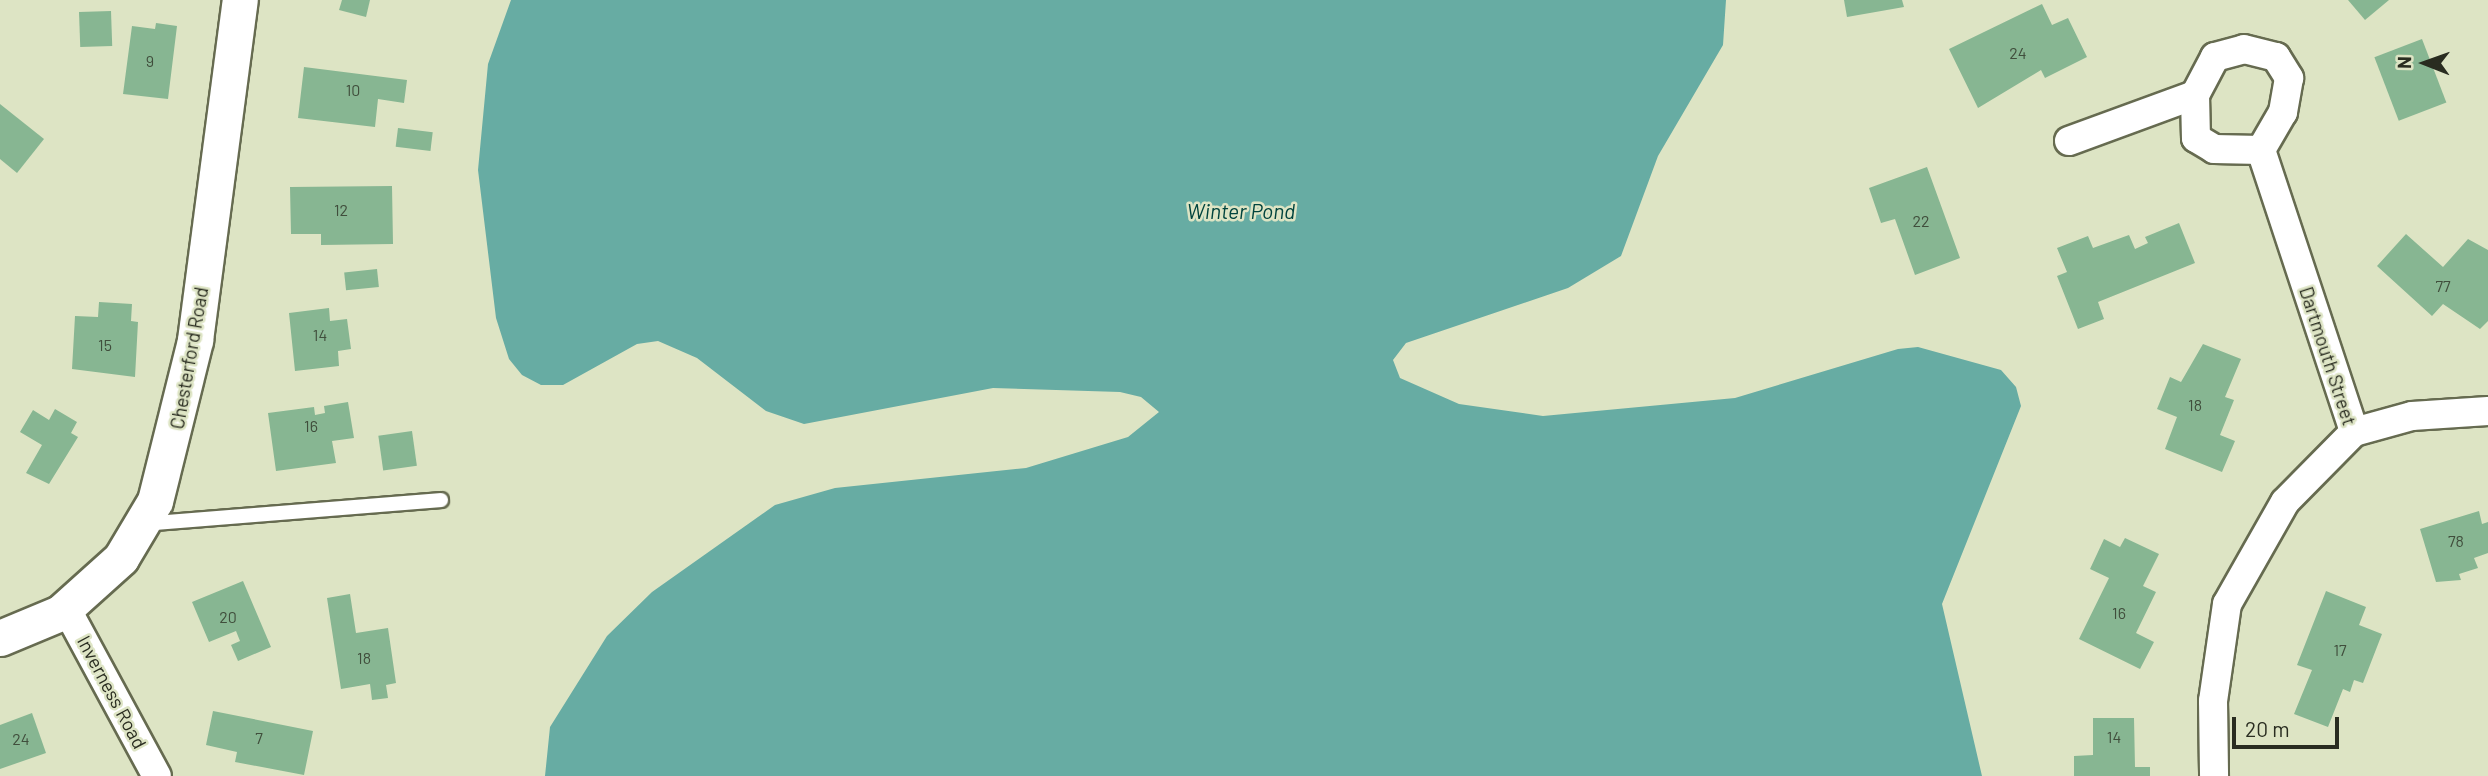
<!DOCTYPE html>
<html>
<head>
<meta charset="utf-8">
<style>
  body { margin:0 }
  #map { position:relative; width:2488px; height:776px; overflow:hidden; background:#dde4c4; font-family:Barlow,sans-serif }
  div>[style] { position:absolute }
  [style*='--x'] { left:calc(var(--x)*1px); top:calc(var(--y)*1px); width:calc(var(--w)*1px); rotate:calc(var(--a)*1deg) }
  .water>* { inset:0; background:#67aca3 }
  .building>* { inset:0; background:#87b692; transform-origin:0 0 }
  .roads { filter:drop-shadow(2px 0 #666b50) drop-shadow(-2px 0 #666b50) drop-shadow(0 2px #666b50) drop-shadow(0 -2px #666b50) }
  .service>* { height:14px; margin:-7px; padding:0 7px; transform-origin:7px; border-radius:7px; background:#fff }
  .minor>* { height:28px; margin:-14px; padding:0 14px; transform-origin:14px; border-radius:14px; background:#fff }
  .tertiary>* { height:35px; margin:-17.5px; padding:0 17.5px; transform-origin:17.5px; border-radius:17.5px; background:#fff }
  span { translate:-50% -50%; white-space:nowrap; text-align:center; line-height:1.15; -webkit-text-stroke:5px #dde4c4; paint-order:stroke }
  .number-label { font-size:16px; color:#404e3c }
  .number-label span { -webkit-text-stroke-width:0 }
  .street-label { font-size:19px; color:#292c20 }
  .water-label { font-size:21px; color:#00443e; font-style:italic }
  .north { position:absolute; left:2390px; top:28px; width:70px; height:70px; -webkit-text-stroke:5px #dde4c4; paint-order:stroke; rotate:271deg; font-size:19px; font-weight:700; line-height:28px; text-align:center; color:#292c20 }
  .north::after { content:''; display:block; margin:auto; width:24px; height:32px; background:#292c20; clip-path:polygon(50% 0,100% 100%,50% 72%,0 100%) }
  .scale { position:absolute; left:2232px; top:717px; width:107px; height:32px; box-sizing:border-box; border:4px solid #292c20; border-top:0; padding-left:9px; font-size:21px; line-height:24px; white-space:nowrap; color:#292c20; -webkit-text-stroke:5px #dde4c4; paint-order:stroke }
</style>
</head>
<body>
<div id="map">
  <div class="water">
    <div style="clip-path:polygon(511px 0,1726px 0,1723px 45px,1658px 156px,1621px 256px,1568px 288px,1406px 343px,1393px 360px,1400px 378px,1459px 404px,1543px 416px,1735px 398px,1898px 349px,1918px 347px,2001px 370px,2016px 387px,2021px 406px,1942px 604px,1982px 776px,545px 776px,550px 727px,607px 636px,652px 592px,775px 505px,835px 488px,1026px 468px,1128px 437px,1159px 412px,1141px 397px,1120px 392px,993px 388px,804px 424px,766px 411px,697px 358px,658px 341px,637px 344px,563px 385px,541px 385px,522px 375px,509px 359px,496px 318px,478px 170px,488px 64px)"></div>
  </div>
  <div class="building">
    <div style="clip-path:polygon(342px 0,370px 0,366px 17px,339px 10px)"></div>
    <div style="clip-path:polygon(1844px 0,1902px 0,1904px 7px,1847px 17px)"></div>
    <div style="clip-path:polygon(2348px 0,2389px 0,2365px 20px)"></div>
    <div style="clip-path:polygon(2042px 4px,2052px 25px,2068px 18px,2087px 57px,2045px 78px,2041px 70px,1978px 108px,1949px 49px)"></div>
    <div style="left:111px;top:11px;width:35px;height:32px;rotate:88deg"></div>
    <div style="clip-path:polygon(156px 23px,177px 26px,168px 99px,123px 94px,132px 26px,155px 29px)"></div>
    <div style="left:2422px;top:39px;width:68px;height:51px;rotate:69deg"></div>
    <div style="clip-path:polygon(304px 67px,407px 80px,404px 103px,378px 99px,375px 127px,298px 118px)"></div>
    <div style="clip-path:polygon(0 104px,44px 139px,17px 173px,0 159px)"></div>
    <div style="left:398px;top:128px;width:35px;height:19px;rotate:7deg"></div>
    <div style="clip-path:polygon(1927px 167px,1960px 258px,1915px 275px,1895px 219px,1881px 223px,1869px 188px)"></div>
    <div style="clip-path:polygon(392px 186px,393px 244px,321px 245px,321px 234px,291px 234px,290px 187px)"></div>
    <div style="clip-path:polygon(2179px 223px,2195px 263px,2098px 302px,2104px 319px,2078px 329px,2057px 276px,2067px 272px,2057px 248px,2088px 236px,2093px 248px,2129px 235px,2135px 249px,2148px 243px,2145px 237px)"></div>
    <div style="clip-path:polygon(2406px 234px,2443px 267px,2468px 239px,2488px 250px,2488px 321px,2480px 329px,2443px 304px,2432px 316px,2377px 266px)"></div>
    <div style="left:377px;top:269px;width:18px;height:33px;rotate:84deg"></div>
    <div style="clip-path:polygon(99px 302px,132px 304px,131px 321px,138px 322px,135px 377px,72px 369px,75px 316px,98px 317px)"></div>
    <div style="clip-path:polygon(329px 308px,330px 321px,347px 319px,351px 349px,338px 351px,339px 366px,295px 371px,289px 313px)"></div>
    <div style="clip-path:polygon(2203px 344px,2241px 359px,2225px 397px,2234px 400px,2220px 435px,2235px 441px,2222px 472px,2165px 449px,2177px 417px,2157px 409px,2170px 377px,2181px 382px)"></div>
    <div style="clip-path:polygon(348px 402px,354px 438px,332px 441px,336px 463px,276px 471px,268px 413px,314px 407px,315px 415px,325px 413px,324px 406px)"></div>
    <div style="clip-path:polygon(55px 409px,77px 422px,71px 433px,78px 437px,49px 484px,26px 473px,42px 445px,20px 432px,33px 410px,49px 420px)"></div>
    <div style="left:412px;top:431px;width:35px;height:34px;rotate:82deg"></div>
    <div style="clip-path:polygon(2479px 511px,2482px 524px,2488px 522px,2488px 553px,2474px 558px,2478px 568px,2459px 574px,2461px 580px,2436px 582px,2420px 529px)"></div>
    <div style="clip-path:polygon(2125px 538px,2159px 554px,2143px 586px,2156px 592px,2136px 633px,2154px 642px,2140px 669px,2079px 639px,2109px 578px,2090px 569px,2104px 539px,2120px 547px)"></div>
    <div style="clip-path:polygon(243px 581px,271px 647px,238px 661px,231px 645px,240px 641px,236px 631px,209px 642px,192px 602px)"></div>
    <div style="clip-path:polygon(2326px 591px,2366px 607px,2359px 625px,2382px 634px,2363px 683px,2354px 680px,2350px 692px,2343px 689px,2328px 727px,2294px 714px,2312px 670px,2297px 665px)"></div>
    <div style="clip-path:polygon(350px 594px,356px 633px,388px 628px,396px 683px,386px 685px,388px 698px,372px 700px,370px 684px,341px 689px,327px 598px)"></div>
    <div style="clip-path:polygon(213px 711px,313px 731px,304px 775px,235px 762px,237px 752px,206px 745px)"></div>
    <div style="clip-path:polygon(32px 713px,46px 753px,0 769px,0 725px)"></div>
    <div style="clip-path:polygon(2093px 718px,2134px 718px,2135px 767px,2150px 767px,2150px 776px,2074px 776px,2074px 756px,2093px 755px)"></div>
  </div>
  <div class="roads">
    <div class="service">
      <div style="--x:143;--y:524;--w:299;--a:-4.6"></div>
    </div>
    <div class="minor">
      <div style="--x:2195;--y:95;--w:43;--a:-62.2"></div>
      <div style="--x:2215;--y:57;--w:30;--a:-15"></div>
      <div style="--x:2244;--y:49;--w:33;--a:14"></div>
      <div style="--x:2276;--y:57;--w:25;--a:58"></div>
      <div style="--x:2289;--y:78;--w:35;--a:100"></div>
      <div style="--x:2283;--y:112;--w:44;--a:120.1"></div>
      <div style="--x:2069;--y:141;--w:134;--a:-20.1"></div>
      <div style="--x:2195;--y:95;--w:43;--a:88.7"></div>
      <div style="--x:2196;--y:138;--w:21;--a:31"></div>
      <div style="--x:2214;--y:149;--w:47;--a:1.2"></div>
      <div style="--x:2261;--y:150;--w:297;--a:71.7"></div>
      <div style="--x:2354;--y:432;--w:98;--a:134.6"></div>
      <div style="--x:2285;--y:502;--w:117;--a:119.6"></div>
      <div style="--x:2227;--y:604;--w:98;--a:98.2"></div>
      <div style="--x:2213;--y:701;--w:75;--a:89.2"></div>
      <div style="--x:2354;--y:432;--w:60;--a:-15.4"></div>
      <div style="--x:2412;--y:416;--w:76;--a:-3.8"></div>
      <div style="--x:66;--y:608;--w:191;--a:61.6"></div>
    </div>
    <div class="tertiary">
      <div style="--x:0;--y:638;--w:65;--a:-22.6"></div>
      <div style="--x:60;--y:613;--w:82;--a:-42"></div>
      <div style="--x:121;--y:558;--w:66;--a:-59.2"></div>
      <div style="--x:155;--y:501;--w:166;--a:-76"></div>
      <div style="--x:195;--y:340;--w:343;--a:-82.5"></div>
    </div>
  </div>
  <div class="number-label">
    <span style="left:2018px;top:53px">24</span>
    <span style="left:150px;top:61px">9</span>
    <span style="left:353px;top:90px">10</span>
    <span style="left:341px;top:210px">12</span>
    <span style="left:1921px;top:221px">22</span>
    <span style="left:2443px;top:286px">77</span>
    <span style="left:320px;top:335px">14</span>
    <span style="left:105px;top:345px">15</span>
    <span style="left:2195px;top:405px">18</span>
    <span style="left:311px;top:426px">16</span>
    <span style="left:2456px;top:541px">78</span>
    <span style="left:2119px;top:613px">16</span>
    <span style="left:228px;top:617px">20</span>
    <span style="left:2340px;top:650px">17</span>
    <span style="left:364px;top:658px">18</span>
    <span style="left:2114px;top:737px">14</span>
    <span style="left:259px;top:738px">7</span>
    <span style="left:21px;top:739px">24</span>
  </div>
  <div class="street-label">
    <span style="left:2328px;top:356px;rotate:72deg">Dartmouth Street</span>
    <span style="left:189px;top:358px;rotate:-80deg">Chesterford Road</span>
    <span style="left:112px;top:692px;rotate:62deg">Inverness Road</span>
  </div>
  <div class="water-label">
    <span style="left:1241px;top:211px">Winter Pond</span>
  </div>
  <div class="north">N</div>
  <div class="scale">20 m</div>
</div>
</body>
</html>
